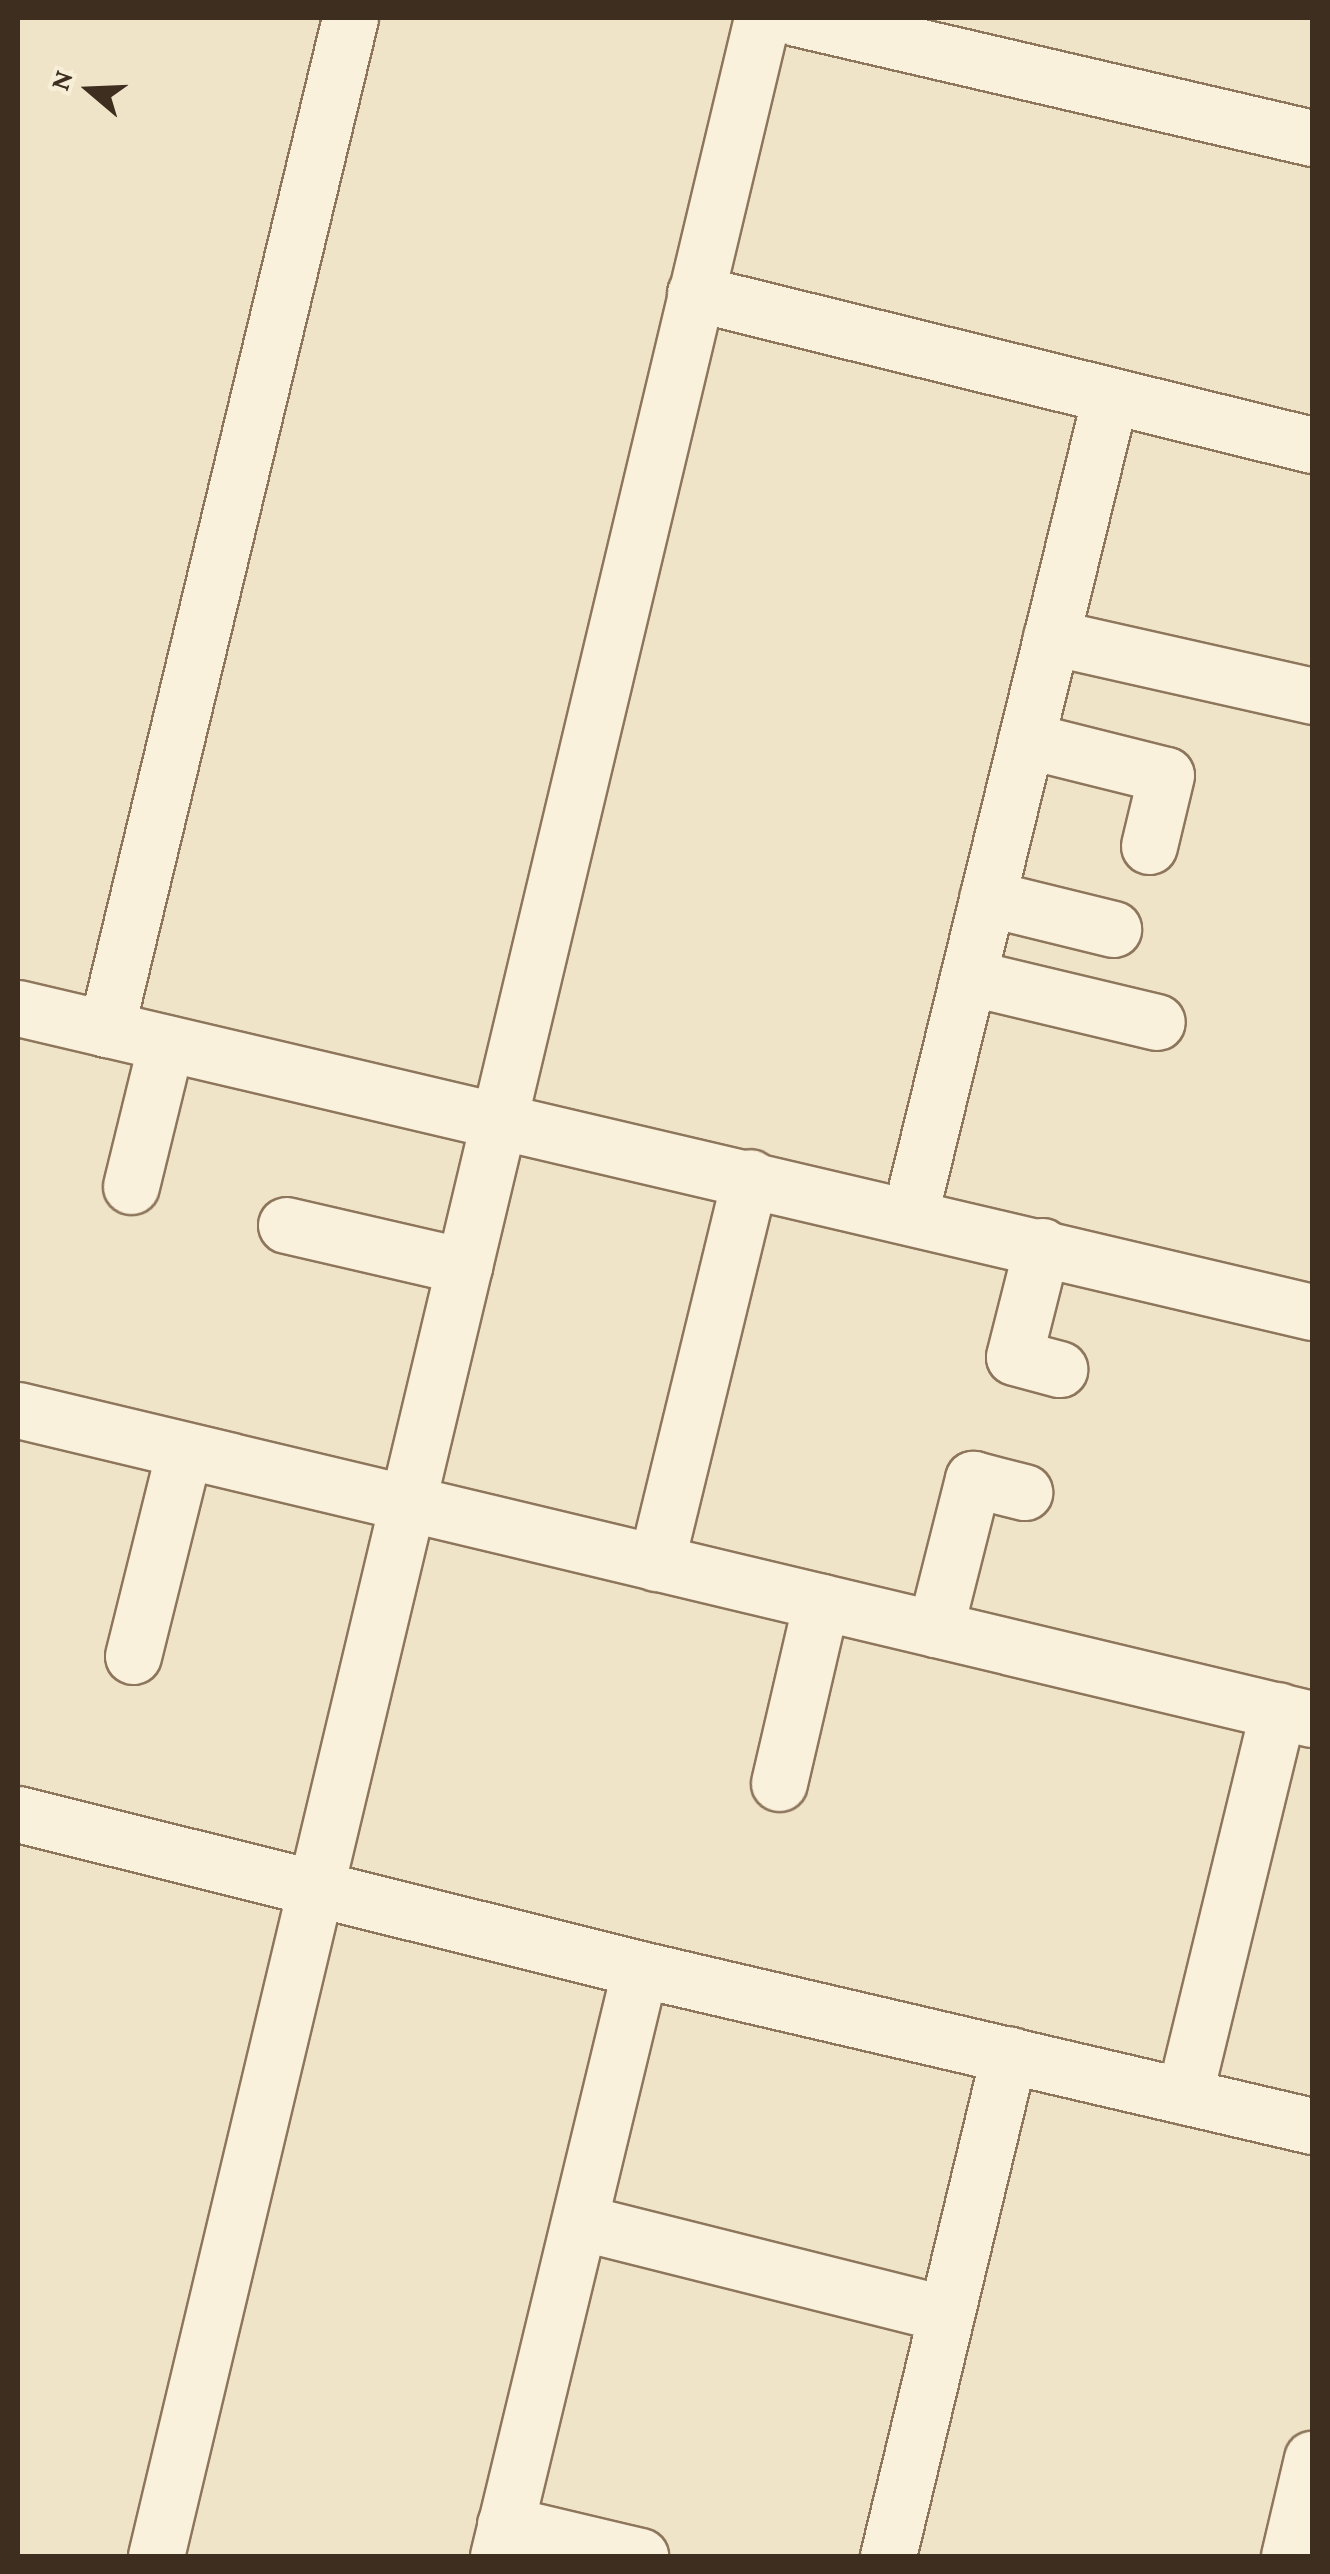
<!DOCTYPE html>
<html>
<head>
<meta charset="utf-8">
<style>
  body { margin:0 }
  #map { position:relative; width:1330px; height:2574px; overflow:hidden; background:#f0e4c8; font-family:"Crimson Pro",serif }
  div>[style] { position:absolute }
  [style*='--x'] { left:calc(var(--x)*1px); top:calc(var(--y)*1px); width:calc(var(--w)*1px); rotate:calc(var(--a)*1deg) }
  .roads { filter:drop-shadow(2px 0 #8d765c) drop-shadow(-2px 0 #8d765c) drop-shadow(0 2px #8d765c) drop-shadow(0 -2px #8d765c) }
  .minor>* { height:55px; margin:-27.5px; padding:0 27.5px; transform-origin:27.5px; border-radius:27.5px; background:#faf1dc }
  span { translate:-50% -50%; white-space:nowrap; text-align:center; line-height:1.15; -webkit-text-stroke:8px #f7eed8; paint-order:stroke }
  .frame { position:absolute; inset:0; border:20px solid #3d2e20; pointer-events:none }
  .north { position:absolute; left:40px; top:40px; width:100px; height:100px; -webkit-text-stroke:8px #f7eed8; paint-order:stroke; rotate:289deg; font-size:28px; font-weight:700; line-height:40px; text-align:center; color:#3d2e20 }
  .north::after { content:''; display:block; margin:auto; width:35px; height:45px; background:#3d2e20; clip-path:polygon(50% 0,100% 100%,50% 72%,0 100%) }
</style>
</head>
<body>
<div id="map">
  <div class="roads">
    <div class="minor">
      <div style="--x:796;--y:18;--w:530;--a:13.09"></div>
      <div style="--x:695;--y:293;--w:635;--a:13.84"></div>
      <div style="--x:1051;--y:637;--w:268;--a:12.7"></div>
      <div style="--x:1026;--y:740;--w:144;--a:14"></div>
      <div style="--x:1166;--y:775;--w:73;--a:103.5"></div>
      <div style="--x:987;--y:898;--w:130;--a:13.8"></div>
      <div style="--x:968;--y:977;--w:194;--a:13.4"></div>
      <div style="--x:18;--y:1008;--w:1329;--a:13.22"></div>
      <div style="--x:106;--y:1029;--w:1040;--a:-76.43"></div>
      <div style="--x:131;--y:1186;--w:147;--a:-76.2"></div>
      <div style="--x:910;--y:1214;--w:841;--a:-76.24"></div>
      <div style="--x:286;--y:1225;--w:183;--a:13"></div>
      <div style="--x:1042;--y:1246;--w:114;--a:104.2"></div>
      <div style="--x:1014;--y:1357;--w:47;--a:14.9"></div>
      <div style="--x:18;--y:1410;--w:1330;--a:13.43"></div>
      <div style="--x:656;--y:1563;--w:397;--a:-76.3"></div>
      <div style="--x:935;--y:1629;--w:155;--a:-75.8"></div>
      <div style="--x:973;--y:1479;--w:53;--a:14.3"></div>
      <div style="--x:133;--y:1656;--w:211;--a:-76"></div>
      <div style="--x:779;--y:1783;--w:186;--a:-76.9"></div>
      <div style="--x:18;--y:1814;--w:641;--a:13.99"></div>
      <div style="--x:640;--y:1969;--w:690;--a:13.15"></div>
      <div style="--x:1184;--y:2096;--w:397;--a:-76.3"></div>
      <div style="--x:580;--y:2222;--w:377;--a:14.1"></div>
      <div style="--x:505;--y:2524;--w:139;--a:13.3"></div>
      <div style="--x:156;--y:2556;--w:2609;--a:-76.57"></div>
      <div style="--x:498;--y:2556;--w:604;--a:-76.4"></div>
      <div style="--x:888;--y:2556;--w:516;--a:-76.45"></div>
      <div style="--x:1289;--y:2556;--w:100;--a:-76.7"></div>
    </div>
  </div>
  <div class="frame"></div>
  <div class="north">N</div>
</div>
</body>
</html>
